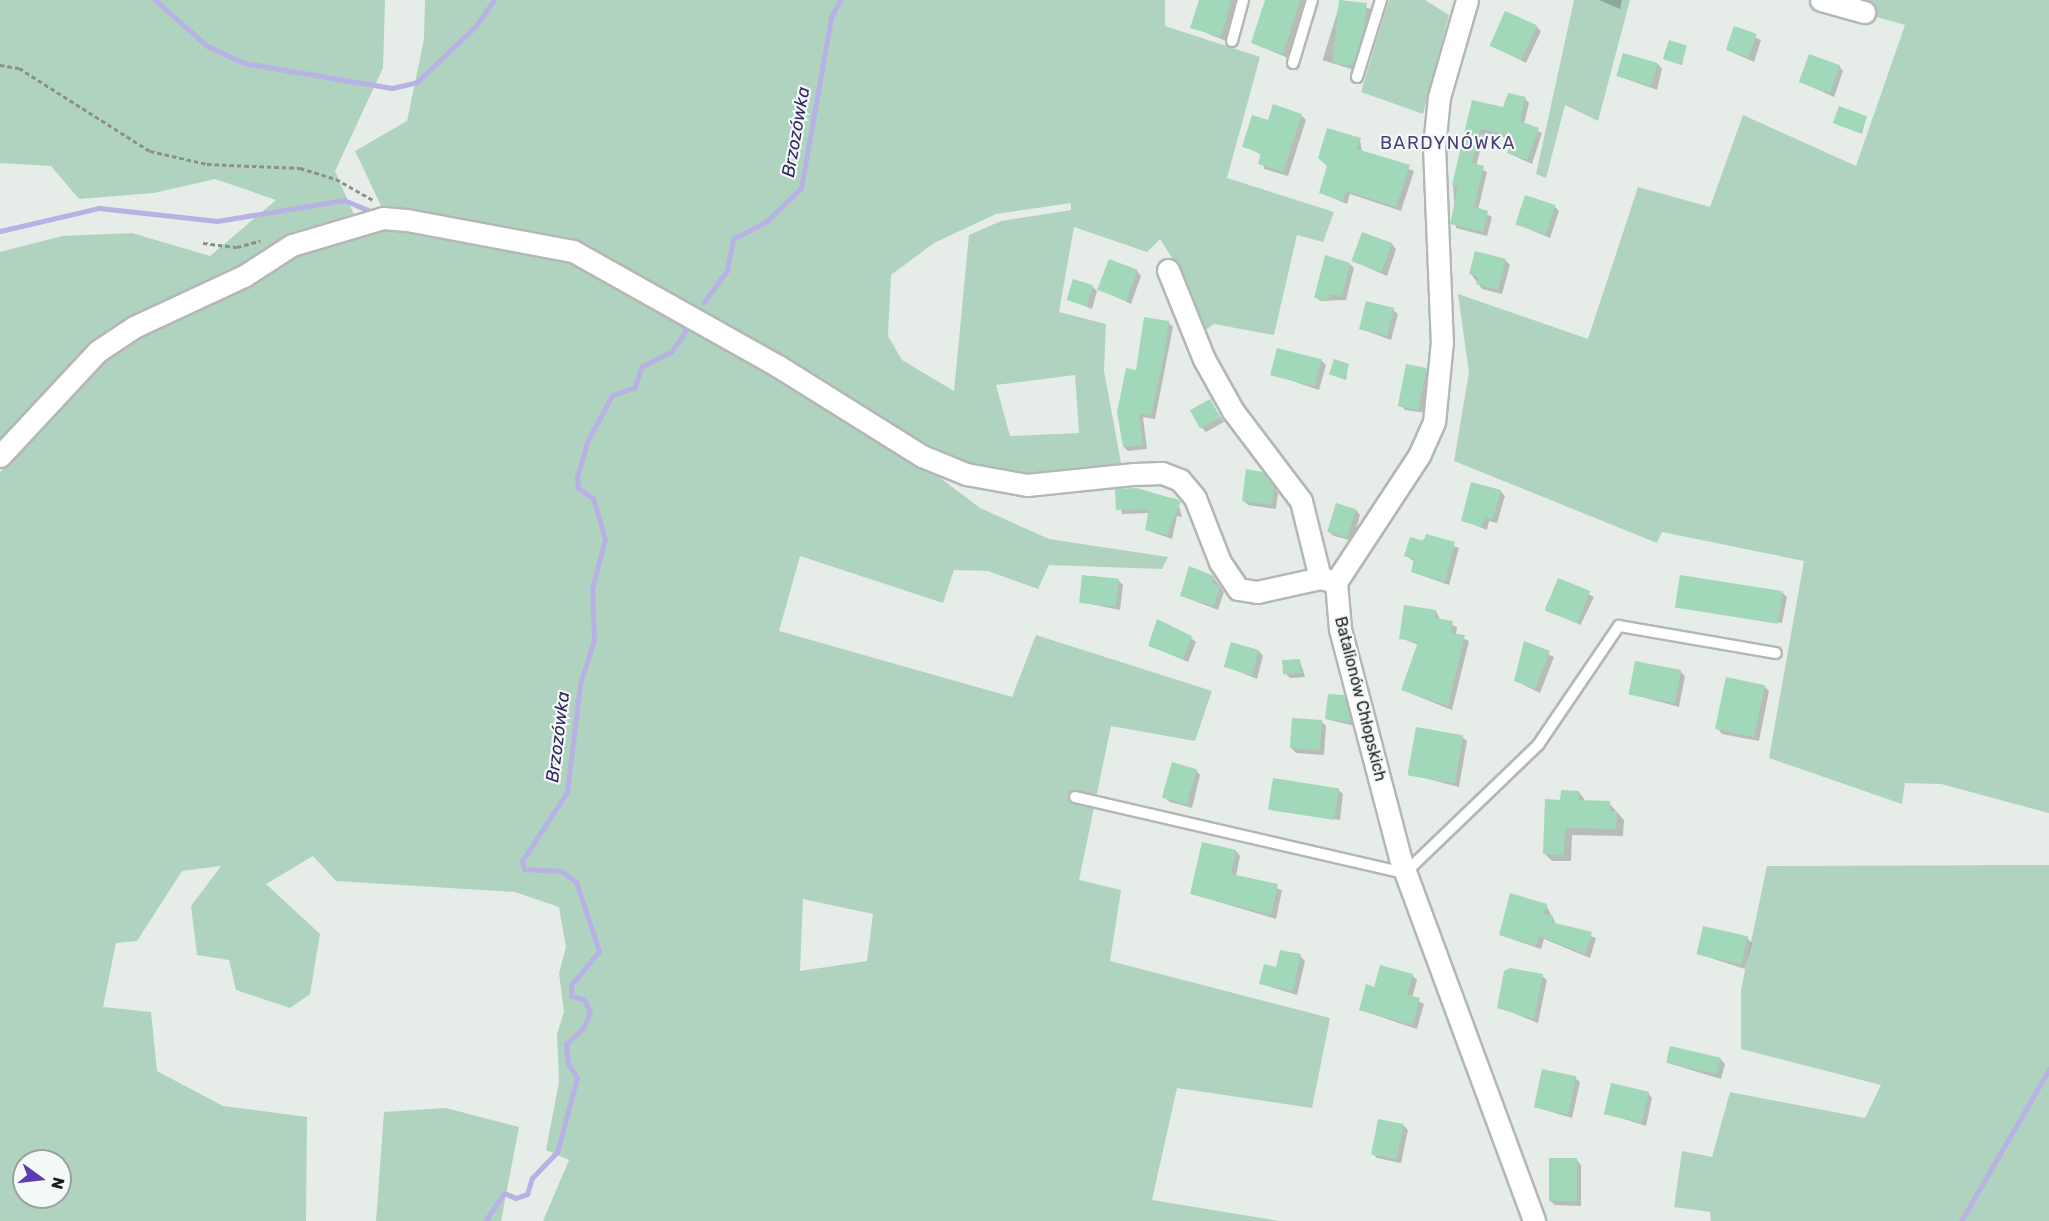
<!DOCTYPE html>
<html>
<head>
<meta charset="utf-8">
<style>
  body { margin:0 }
  #map { position:relative; width:2049px; height:1221px; overflow:hidden; background:#e6ece8; font-family:Rubik,sans-serif }
  div>[style] { position:absolute }
  [style*='--x'] { left:calc(var(--x)*1px); top:calc(var(--y)*1px); width:calc(var(--w)*1px); rotate:calc(var(--a)*1deg) }
  .green>* { inset:0; background:#b0d3bf }
  .shadow>* { inset:0; background:#0003; transform-origin:0 0 }
  .stream>* { height:5px; margin:-2.5px; padding:0 2.5px; transform-origin:2.5px; border-radius:2.5px; background:#b7b1e4 }
  .building>* { inset:0; background:#a0d8b9; transform-origin:0 0 }
  .path>* { height:3px; margin-top:-1.5px; transform-origin:0; background:repeating-linear-gradient(90deg,#8b908d 0 4.5px,transparent 0 7.5px) }
  .roads { filter:drop-shadow(2px 0 #b3b8b5) drop-shadow(-2px 0 #b3b8b5) drop-shadow(0 2px #b3b8b5) drop-shadow(0 -2px #b3b8b5) }
  .service>* { height:10px; margin:-5px; padding:0 5px; transform-origin:5px; border-radius:5px; background:#fff }
  .minor>* { height:21px; margin:-10.5px; padding:0 10.5px; transform-origin:10.5px; border-radius:10.5px; background:#fff }
  span { translate:-50% -50%; white-space:nowrap; text-align:center; line-height:1.15; -webkit-text-stroke:4.5px #f3f9f6; paint-order:stroke }
  .street-label { font-size:16px; color:#1a1c1b }
  .water-label { font-size:18px; color:#332561; font-style:italic }
  .neighbourhood-label { font-size:18px; color:#493d7a; letter-spacing:1.5px }
  .north { position:absolute; left:12px; top:1149px; width:60px; height:60px; box-sizing:border-box; background:#f3f9f6; border:2px solid #9ca19e; border-radius:50%; rotate:105deg; font-size:16px; font-weight:700; line-height:24px; text-align:center; color:#1a1c1b }
  .north::after { content:''; display:block; margin:auto; width:21px; height:27px; background:#5c3bb3; clip-path:polygon(50% 0,100% 100%,50% 72%,0 100%) }
</style>
</head>
<body>
<div id="map">
  <div class="green">
    <div style="clip-path:polygon(0 0,385px 0,383px 68px,335px 171px,355px 217px,96px 343px,0 444px,0 252px,62px 236px,132px 233px,210px 256px,276px 200px,215px 179px,154px 193px,79px 199px,51px 166px,0 163px)"></div>
    <div style="clip-path:polygon(evenodd,425px 0,1165px 0,1165px 26px,1260px 57px,1227px 178px,1334px 212px,1323px 242px,1297px 235px,1274px 335px,1214px 324px,1203px 332px,1179px 269px,1160px 239px,1147px 252px,1074px 227px,1059px 312px,1106px 324px,1104px 371px,1122px 468px,1065px 476px,931px 471px,980px 508px,1049px 539px,1168px 557px,1162px 569px,1049px 565px,1038px 589px,988px 571px,954px 570px,943px 603px,800px 556px,779px 631px,1012px 697px,1036px 635px,1212px 691px,1195px 741px,1111px 726px,1079px 880px,1121px 890px,1110px 961px,1330px 1018px,1312px 1108px,1177px 1088px,1152px 1200px,1279px 1221px,543px 1221px,569px 1160px,546px 1150px,559px 1082px,557px 1034px,564px 1012px,559px 973px,566px 947px,559px 907px,515px 892px,336px 881px,313px 856px,266px 884px,320px 934px,310px 994px,290px 1008px,236px 990px,229px 960px,197px 955px,191px 906px,221px 866px,182px 871px,137px 941px,116px 943px,103px 1007px,151px 1012px,157px 1071px,223px 1106px,307px 1117px,306px 1221px,0 1221px,0 472px,102px 356px,139px 332px,248px 286px,302px 251px,384px 212px,355px 151px,407px 121px,424px 39px,425px 0,1071px 203px,1071px 210px,1001px 221px,969px 235px,954px 391px,902px 360px,888px 336px,891px 275px,934px 243px,996px 214px,1071px 203px,425px 0,1075px 375px,1079px 433px,1010px 436px,996px 385px,1075px 375px,425px 0,803px 899px,873px 914px,867px 961px,800px 971px,803px 899px,425px 0,24px 1161px,60px 1161px,60px 1197px,24px 1197px,24px 1161px)"></div>
    <div style="clip-path:polygon(1389px 0,1425px 0,1449px 15px,1423px 114px,1361px 92px)"></div>
    <div style="clip-path:polygon(1574px 0,1630px 0,1598px 121px,1565px 105px,1546px 178px,1536px 174px)"></div>
    <div style="clip-path:polygon(1817px 0,2049px 0,2049px 813px,1941px 784px,1905px 783px,1902px 804px,1769px 758px,1804px 561px,1662px 532px,1657px 543px,1454px 461px,1469px 372px,1458px 294px,1588px 339px,1638px 187px,1710px 207px,1743px 115px,1856px 166px,1905px 25px)"></div>
    <div style="clip-path:polygon(2049px 865px,2049px 1221px,1711px 1221px,1710px 1212px,1674px 1207px,1682px 1151px,1712px 1157px,1730px 1092px,1865px 1118px,1881px 1085px,1741px 1049px,1741px 990px,1767px 866px)"></div>
    <div style="clip-path:polygon(446px 1108px,519px 1127px,501px 1221px,376px 1221px,384px 1112px)"></div>
  </div>
  <div class="shadow">
    <div style="clip-path:polygon(1200px 0,1238px 0,1226px 41px,1192px 27px)"></div>
    <div style="clip-path:polygon(1266px 0,1306px 0,1288px 58px,1252px 43px)"></div>
    <div style="left:1341px;top:0;width:31px;height:63px;rotate:17deg"></div>
    <div style="clip-path:polygon(1599px 0,1622px 0,1620px 9px)"></div>
    <div style="clip-path:polygon(1536px 26px,1541px 31px,1526px 63px,1491px 45px)"></div>
    <div style="clip-path:polygon(1735px 28px,1761px 40px,1754px 62px,1727px 50px)"></div>
    <div style="clip-path:polygon(1686px 47px,1682px 65px,1664px 58px)"></div>
    <div style="clip-path:polygon(1658px 64px,1662px 69px,1657px 90px,1618px 76px)"></div>
    <div style="clip-path:polygon(1839px 66px,1843px 71px,1834px 97px,1801px 82px)"></div>
    <div style="clip-path:polygon(1525px 99px,1529px 103px,1524px 124px,1542px 133px,1532px 164px,1508px 153px,1513px 139px,1485px 133px,1476px 166px,1487px 172px,1478px 210px,1492px 217px,1487px 236px,1456px 228px,1453px 185px,1473px 102px,1504px 108px)"></div>
    <div style="clip-path:polygon(1301px 115px,1306px 120px,1288px 176px,1264px 169px,1262px 155px,1244px 146px,1269px 122px)"></div>
    <div style="clip-path:polygon(1866px 117px,1862px 134px,1836px 124px)"></div>
    <div style="clip-path:polygon(1360px 140px,1362px 152px,1414px 171px,1401px 211px,1350px 194px,1347px 204px,1321px 193px,1329px 166px)"></div>
    <div style="clip-path:polygon(1554px 206px,1559px 211px,1550px 238px,1517px 224px)"></div>
    <div style="clip-path:polygon(1392px 244px,1396px 249px,1387px 276px,1353px 261px)"></div>
    <div style="clip-path:polygon(1505px 260px,1510px 265px,1502px 294px,1482px 289px,1471px 274px)"></div>
    <div style="clip-path:polygon(1350px 264px,1354px 268px,1346px 300px,1320px 301px,1316px 297px)"></div>
    <div style="clip-path:polygon(1137px 271px,1141px 276px,1131px 304px,1100px 289px)"></div>
    <div style="clip-path:polygon(1092px 286px,1097px 291px,1092px 309px,1068px 299px)"></div>
    <div style="clip-path:polygon(1393px 310px,1398px 314px,1391px 340px,1361px 329px)"></div>
    <div style="clip-path:polygon(1169px 323px,1173px 327px,1155px 419px,1143px 417px,1147px 449px,1128px 451px,1124px 447px,1137px 372px)"></div>
    <div style="clip-path:polygon(1321px 360px,1326px 365px,1319px 390px,1272px 374px)"></div>
    <div style="clip-path:polygon(1348px 365px,1346px 380px,1331px 374px)"></div>
    <div style="clip-path:polygon(1426px 369px,1431px 374px,1427px 413px,1405px 410px,1401px 405px)"></div>
    <div style="clip-path:polygon(1209px 401px,1224px 422px,1206px 432px,1202px 428px)"></div>
    <div style="clip-path:polygon(1267px 478px,1278px 493px,1276px 509px,1248px 505px,1243px 500px)"></div>
    <div style="clip-path:polygon(1117px 490px,1177px 499px,1182px 517px,1177px 516px,1172px 539px,1146px 530px,1150px 513px,1122px 514px)"></div>
    <div style="clip-path:polygon(1500px 491px,1505px 496px,1497px 523px,1489px 521px,1487px 530px,1462px 520px)"></div>
    <div style="clip-path:polygon(1356px 510px,1360px 515px,1353px 541px,1334px 536px,1329px 532px)"></div>
    <div style="clip-path:polygon(1427px 536px,1459px 548px,1449px 585px,1412px 572px,1415px 562px,1406px 556px)"></div>
    <div style="clip-path:polygon(1214px 578px,1224px 592px,1218px 610px,1182px 596px)"></div>
    <div style="clip-path:polygon(1118px 580px,1123px 585px,1120px 610px,1080px 602px)"></div>
    <div style="left:1559px;top:580px;width:39px;height:31px;rotate:26deg"></div>
    <div style="clip-path:polygon(1783px 593px,1787px 597px,1782px 623px,1675px 606px)"></div>
    <div style="clip-path:polygon(1436px 611px,1440px 620px,1457px 627px,1456px 635px,1469px 641px,1452px 710px,1402px 690px,1419px 645px,1401px 638px)"></div>
    <div style="clip-path:polygon(1191px 638px,1196px 642px,1188px 662px,1149px 645px)"></div>
    <div style="clip-path:polygon(1525px 643px,1554px 657px,1540px 693px,1516px 681px)"></div>
    <div style="clip-path:polygon(1259px 651px,1263px 656px,1257px 679px,1225px 666px)"></div>
    <div style="clip-path:polygon(1300px 661px,1305px 677px,1290px 678px,1285px 673px)"></div>
    <div style="clip-path:polygon(1681px 672px,1685px 676px,1679px 707px,1631px 694px)"></div>
    <div style="clip-path:polygon(1764px 686px,1769px 691px,1759px 741px,1722px 734px,1718px 729px)"></div>
    <div style="clip-path:polygon(1344px 697px,1348px 702px,1355px 726px,1326px 719px)"></div>
    <div style="clip-path:polygon(1322px 722px,1326px 726px,1324px 755px,1296px 753px,1291px 748px)"></div>
    <div style="clip-path:polygon(1462px 737px,1467px 741px,1459px 787px,1409px 774px)"></div>
    <div style="clip-path:polygon(1196px 770px,1200px 775px,1192px 808px,1170px 802px,1165px 798px)"></div>
    <div style="clip-path:polygon(1338px 790px,1343px 794px,1340px 820px,1271px 810px)"></div>
    <div style="clip-path:polygon(1579px 792px,1586px 802px,1609px 803px,1624px 820px,1623px 836px,1572px 835px,1571px 861px,1552px 861px,1545px 854px)"></div>
    <div style="clip-path:polygon(1236px 851px,1240px 856px,1236px 876px,1282px 890px,1276px 919px,1192px 894px)"></div>
    <div style="clip-path:polygon(1546px 905px,1556px 924px,1596px 938px,1590px 958px,1544px 939px,1541px 949px,1500px 935px)"></div>
    <div style="clip-path:polygon(1747px 938px,1752px 943px,1745px 969px,1698px 954px)"></div>
    <div style="clip-path:polygon(1300px 956px,1305px 961px,1297px 995px,1261px 984px)"></div>
    <div style="clip-path:polygon(1412px 975px,1417px 980px,1412px 998px,1424px 1004px,1417px 1029px,1360px 1010px,1375px 989px)"></div>
    <div style="clip-path:polygon(1542px 976px,1547px 980px,1538px 1023px,1498px 1007px)"></div>
    <div style="clip-path:polygon(1720px 1059px,1725px 1064px,1721px 1079px,1668px 1063px)"></div>
    <div style="clip-path:polygon(1575px 1078px,1580px 1082px,1572px 1118px,1535px 1107px)"></div>
    <div style="clip-path:polygon(1648px 1093px,1652px 1098px,1646px 1126px,1605px 1113px)"></div>
    <div style="clip-path:polygon(1403px 1125px,1408px 1130px,1401px 1163px,1377px 1158px,1372px 1153px)"></div>
    <div style="clip-path:polygon(1577px 1160px,1581px 1165px,1581px 1206px,1555px 1205px,1550px 1201px)"></div>
  </div>
  <div class="stream">
    <div style="--x:155;--y:0;--w:69;--a:41.5"></div>
    <div style="--x:207;--y:46;--w:41;--a:24.7"></div>
    <div style="--x:244;--y:63;--w:150;--a:9.6"></div>
    <div style="--x:392;--y:88;--w:26;--a:-13"></div>
    <div style="--x:417;--y:82;--w:80;--a:-43.5"></div>
    <div style="--x:475;--y:27;--w:33;--a:-55"></div>
    <div style="--x:0;--y:231;--w:102;--a:-13.1"></div>
    <div style="--x:99;--y:208;--w:119;--a:6.3"></div>
    <div style="--x:217;--y:221;--w:129;--a:-9.4"></div>
    <div style="--x:344;--y:200;--w:33;--a:23"></div>
    <div style="--x:445;--y:237;--w:45;--a:10.3"></div>
    <div style="--x:704;--y:302;--w:39;--a:-54"></div>
    <div style="--x:727;--y:270;--w:32;--a:-79"></div>
    <div style="--x:733;--y:239;--w:40;--a:-28"></div>
    <div style="--x:768;--y:220;--w:46;--a:-44.1"></div>
    <div style="--x:801;--y:188;--w:174;--a:-80"></div>
    <div style="--x:831;--y:17;--w:19;--a:-62"></div>
    <div style="--x:664;--y:314;--w:26;--a:32"></div>
    <div style="--x:485;--y:1221;--w:34;--a:-56"></div>
    <div style="--x:504;--y:1193;--w:13;--a:23"></div>
    <div style="--x:516;--y:1198;--w:12;--a:-20"></div>
    <div style="--x:527;--y:1194;--w:17;--a:-73"></div>
    <div style="--x:532;--y:1178;--w:36;--a:-46"></div>
    <div style="--x:557;--y:1152;--w:77;--a:-74.9"></div>
    <div style="--x:577;--y:1078;--w:17;--a:-121"></div>
    <div style="--x:568;--y:1063;--w:19;--a:-96"></div>
    <div style="--x:566;--y:1044;--w:23;--a:-43"></div>
    <div style="--x:583;--y:1028;--w:17;--a:-66"></div>
    <div style="--x:590;--y:1012;--w:14;--a:-115"></div>
    <div style="--x:584;--y:999;--w:13;--a:-167"></div>
    <div style="--x:571;--y:996;--w:11;--a:-90"></div>
    <div style="--x:571;--y:985;--w:44;--a:-50.5"></div>
    <div style="--x:599;--y:951;--w:73;--a:-108.4"></div>
    <div style="--x:576;--y:882;--w:19;--a:-144"></div>
    <div style="--x:561;--y:871;--w:37;--a:-177"></div>
    <div style="--x:524;--y:869;--w:8;--a:-104"></div>
    <div style="--x:522;--y:861;--w:82;--a:-56.9"></div>
    <div style="--x:567;--y:792;--w:109;--a:-83.1"></div>
    <div style="--x:580;--y:684;--w:46;--a:-72.3"></div>
    <div style="--x:594;--y:640;--w:51;--a:-92.2"></div>
    <div style="--x:592;--y:589;--w:52;--a:-75.4"></div>
    <div style="--x:605;--y:539;--w:43;--a:-106.3"></div>
    <div style="--x:593;--y:498;--w:18;--a:-146"></div>
    <div style="--x:578;--y:488;--w:11;--a:-95"></div>
    <div style="--x:577;--y:477;--w:36;--a:-74"></div>
    <div style="--x:587;--y:442;--w:53;--a:-62"></div>
    <div style="--x:612;--y:395;--w:24;--a:-19"></div>
    <div style="--x:635;--y:387;--w:21;--a:-73"></div>
    <div style="--x:641;--y:367;--w:34;--a:-27"></div>
    <div style="--x:671;--y:352;--w:33;--a:-55"></div>
    <div style="--x:1961;--y:1221;--w:176;--a:-59.9"></div>
  </div>
  <div class="building">
    <div style="clip-path:polygon(1199px 0,1231px 0,1221px 37px,1190px 28px)"></div>
    <div style="clip-path:polygon(1265px 0,1300px 0,1283px 54px,1251px 43px)"></div>
    <div style="left:1339px;top:0;width:28px;height:64px;rotate:6deg"></div>
    <div style="left:1505px;top:11px;width:35px;height:38px;rotate:24deg"></div>
    <div style="left:1734px;top:26px;width:24px;height:25px;rotate:19deg"></div>
    <div style="left:1669px;top:40px;width:19px;height:20px;rotate:18deg"></div>
    <div style="left:1623px;top:53px;width:36px;height:24px;rotate:16deg"></div>
    <div style="left:1809px;top:54px;width:33px;height:30px;rotate:20deg"></div>
    <div style="clip-path:polygon(1508px 93px,1526px 97px,1520px 121px,1539px 128px,1527px 160px,1507px 153px,1513px 136px,1481px 129px,1472px 163px,1484px 166px,1474px 207px,1488px 211px,1483px 232px,1450px 224px,1458px 187px,1452px 185px,1472px 100px,1503px 107px)"></div>
    <div style="clip-path:polygon(1273px 104px,1302px 114px,1283px 172px,1258px 164px,1261px 153px,1242px 147px,1252px 115px,1268px 120px)"></div>
    <div style="left:1839px;top:106px;width:30px;height:18px;rotate:20deg"></div>
    <div style="clip-path:polygon(1327px 128px,1361px 138px,1357px 149px,1410px 165px,1396px 207px,1346px 191px,1343px 201px,1319px 193px,1327px 166px,1318px 158px)"></div>
    <div style="left:1525px;top:195px;width:32px;height:31px;rotate:18deg"></div>
    <div style="left:1362px;top:232px;width:32px;height:31px;rotate:20deg"></div>
    <div style="clip-path:polygon(1475px 251px,1506px 259px,1498px 290px,1476px 284px,1478px 277px,1469px 274px)"></div>
    <div style="clip-path:polygon(1325px 255px,1350px 263px,1342px 297px,1330px 294px,1328px 301px,1314px 298px)"></div>
    <div style="left:1109px;top:259px;width:31px;height:33px;rotate:21deg"></div>
    <div style="left:1073px;top:279px;width:21px;height:22px;rotate:17deg"></div>
    <div style="left:1366px;top:301px;width:29px;height:29px;rotate:14deg"></div>
    <div style="clip-path:polygon(1144px 317px,1169px 321px,1165px 351px,1151px 416px,1139px 413px,1143px 445px,1123px 447px,1117px 412px,1126px 368px,1136px 370px)"></div>
    <div style="left:1277px;top:348px;width:46px;height:28px;rotate:14deg"></div>
    <div style="left:1334px;top:359px;width:16px;height:16px;rotate:18deg"></div>
    <div style="left:1406px;top:364px;width:21px;height:43px;rotate:11deg"></div>
    <div style="left:1210px;top:399px;width:21px;height:23px;rotate:61deg"></div>
    <div style="clip-path:polygon(1246px 469px,1263px 472px,1274px 487px,1272px 505px,1242px 501px)"></div>
    <div style="clip-path:polygon(1471px 482px,1501px 490px,1493px 519px,1485px 517px,1482px 527px,1461px 521px)"></div>
    <div style="clip-path:polygon(1137px 488px,1181px 501px,1167px 535px,1145px 530px,1149px 509px,1116px 510px,1115px 489px)"></div>
    <div style="left:1336px;top:503px;width:21px;height:30px;rotate:17deg"></div>
    <div style="clip-path:polygon(1426px 534px,1455px 542px,1445px 582px,1411px 572px,1414px 559px,1404px 556px,1410px 537px,1424px 541px)"></div>
    <div style="clip-path:polygon(1189px 566px,1214px 576px,1212px 584px,1220px 586px,1214px 606px,1180px 596px)"></div>
    <div style="left:1082px;top:575px;width:37px;height:28px;rotate:6deg"></div>
    <div style="left:1680px;top:575px;width:104px;height:33px;rotate:9deg"></div>
    <div style="left:1558px;top:578px;width:35px;height:35px;rotate:22deg"></div>
    <div style="clip-path:polygon(1404px 605px,1436px 610px,1435px 618px,1453px 621px,1451px 633px,1465px 635px,1448px 706px,1401px 690px,1418px 642px,1399px 639px)"></div>
    <div style="clip-path:polygon(1157px 619px,1192px 636px,1183px 659px,1148px 646px)"></div>
    <div style="clip-path:polygon(1524px 641px,1550px 651px,1535px 689px,1514px 681px)"></div>
    <div style="left:1231px;top:642px;width:29px;height:26px;rotate:16deg"></div>
    <div style="left:1300px;top:659px;width:14px;height:18px;rotate:86deg"></div>
    <div style="left:1635px;top:661px;width:47px;height:34px;rotate:11deg"></div>
    <div style="left:1726px;top:677px;width:40px;height:53px;rotate:12deg"></div>
    <div style="clip-path:polygon(1328px 694px,1344px 695px,1351px 722px,1325px 719px)"></div>
    <div style="left:1292px;top:718px;width:30px;height:30px;rotate:4deg"></div>
    <div style="left:1416px;top:727px;width:48px;height:49px;rotate:10deg"></div>
    <div style="left:1172px;top:762px;width:26px;height:37px;rotate:16deg"></div>
    <div style="left:1273px;top:778px;width:67px;height:32px;rotate:9deg"></div>
    <div style="clip-path:polygon(1561px 790px,1579px 791px,1579px 800px,1610px 801px,1610px 811px,1617px 811px,1616px 829px,1565px 828px,1564px 855px,1543px 854px,1545px 799px,1560px 800px)"></div>
    <div style="clip-path:polygon(1202px 842px,1236px 850px,1231px 874px,1278px 884px,1271px 915px,1190px 894px)"></div>
    <div style="clip-path:polygon(1510px 893px,1547px 904px,1544px 914px,1553px 916px,1551px 922px,1592px 932px,1585px 954px,1539px 936px,1536px 946px,1499px 935px)"></div>
    <div style="left:1703px;top:926px;width:46px;height:29px;rotate:13deg"></div>
    <div style="clip-path:polygon(1280px 950px,1301px 954px,1293px 991px,1259px 984px,1264px 964px,1276px 967px)"></div>
    <div style="clip-path:polygon(1380px 965px,1413px 974px,1407px 995px,1420px 998px,1412px 1025px,1359px 1010px,1366px 984px,1374px 987px)"></div>
    <div style="clip-path:polygon(1510px 968px,1543px 974px,1534px 1019px,1497px 1008px,1504px 971px)"></div>
    <div style="left:1670px;top:1046px;width:52px;height:17px;rotate:13deg"></div>
    <div style="left:1542px;top:1069px;width:35px;height:39px;rotate:12deg"></div>
    <div style="left:1611px;top:1083px;width:39px;height:32px;rotate:13deg"></div>
    <div style="left:1378px;top:1119px;width:26px;height:36px;rotate:11deg"></div>
    <div style="left:1549px;top:1158px;width:28px;height:43px"></div>
  </div>
  <div class="path">
    <div style="--x:0;--y:65;--w:19;--a:9"></div>
    <div style="--x:19;--y:68;--w:155;--a:32.4"></div>
    <div style="--x:150;--y:151;--w:58;--a:12.8"></div>
    <div style="--x:207;--y:164;--w:93;--a:2.5"></div>
    <div style="--x:300;--y:168;--w:38;--a:17"></div>
    <div style="--x:336;--y:179;--w:43;--a:29.6"></div>
    <div style="--x:203;--y:243;--w:34;--a:7"></div>
    <div style="--x:237;--y:247;--w:24;--a:-15"></div>
  </div>
  <div class="roads">
    <div class="service">
      <div style="--x:1232;--y:41;--w:42;--a:-75"></div>
      <div style="--x:1293;--y:63;--w:66;--a:-73.2"></div>
      <div style="--x:1357;--y:77;--w:81;--a:-72.7"></div>
      <div style="--x:1075;--y:797;--w:339;--a:13"></div>
      <div style="--x:1405;--y:873;--w:185;--a:-43.9"></div>
      <div style="--x:1538;--y:745;--w:144;--a:-55.8"></div>
      <div style="--x:1619;--y:626;--w:159;--a:9.8"></div>
    </div>
    <div class="minor">
      <div style="--x:1467;--y:0;--w:101;--a:106.1"></div>
      <div style="--x:1439;--y:97;--w:49;--a:95.8"></div>
      <div style="--x:1434;--y:146;--w:195;--a:87.7"></div>
      <div style="--x:1442;--y:341;--w:81;--a:95.6"></div>
      <div style="--x:1434;--y:422;--w:35;--a:114"></div>
      <div style="--x:1420;--y:454;--w:153;--a:123.3"></div>
      <div style="--x:1336;--y:582;--w:47;--a:85.1"></div>
      <div style="--x:1340;--y:629;--w:237;--a:75.3"></div>
      <div style="--x:1400;--y:858;--w:387;--a:69.7"></div>
      <div style="--x:1821;--y:0;--w:45;--a:15.6"></div>
      <div style="--x:1168;--y:270;--w:96;--a:68"></div>
      <div style="--x:1204;--y:359;--w:60;--a:60.9"></div>
      <div style="--x:1233;--y:411;--w:113;--a:52.9"></div>
      <div style="--x:1301;--y:501;--w:79;--a:76.1"></div>
      <div style="--x:0;--y:456;--w:144;--a:-47"></div>
      <div style="--x:98;--y:351;--w:43;--a:-33.7"></div>
      <div style="--x:134;--y:327;--w:121;--a:-24.9"></div>
      <div style="--x:244;--y:276;--w:57;--a:-32.9"></div>
      <div style="--x:292;--y:245;--w:95;--a:-16.5"></div>
      <div style="--x:383;--y:218;--w:24;--a:5"></div>
      <div style="--x:407;--y:220;--w:169;--a:10.6"></div>
      <div style="--x:573;--y:251;--w:235;--a:29.3"></div>
      <div style="--x:778;--y:366;--w:170;--a:32"></div>
      <div style="--x:922;--y:456;--w:48;--a:22.2"></div>
      <div style="--x:966;--y:474;--w:62;--a:10.2"></div>
      <div style="--x:1027;--y:485;--w:108;--a:-5.9"></div>
      <div style="--x:1134;--y:474;--w:28;--a:-2"></div>
      <div style="--x:1162;--y:473;--w:19;--a:21"></div>
      <div style="--x:1180;--y:480;--w:23;--a:50"></div>
      <div style="--x:1195;--y:498;--w:69;--a:68.7"></div>
      <div style="--x:1220;--y:562;--w:32;--a:56"></div>
      <div style="--x:1238;--y:589;--w:19;--a:9"></div>
      <div style="--x:1257;--y:592;--w:65;--a:-12.5"></div>
      <div style="--x:1320;--y:578;--w:16;--a:14"></div>
    </div>
  </div>
  <div class="street-label">
    <span style="left:1360px;top:699px;rotate:76deg">Batalionów Chłopskich</span>
  </div>
  <div class="water-label">
    <span style="left:796px;top:132px;rotate:-80deg">Brzozówka</span>
    <span style="left:558px;top:737px;rotate:-83deg">Brzozówka</span>
  </div>
  <div class="neighbourhood-label">
    <span style="left:1448px;top:143px">BARDYNÓWKA</span>
  </div>
  <div class="north">N</div>
</div>
</body>
</html>
